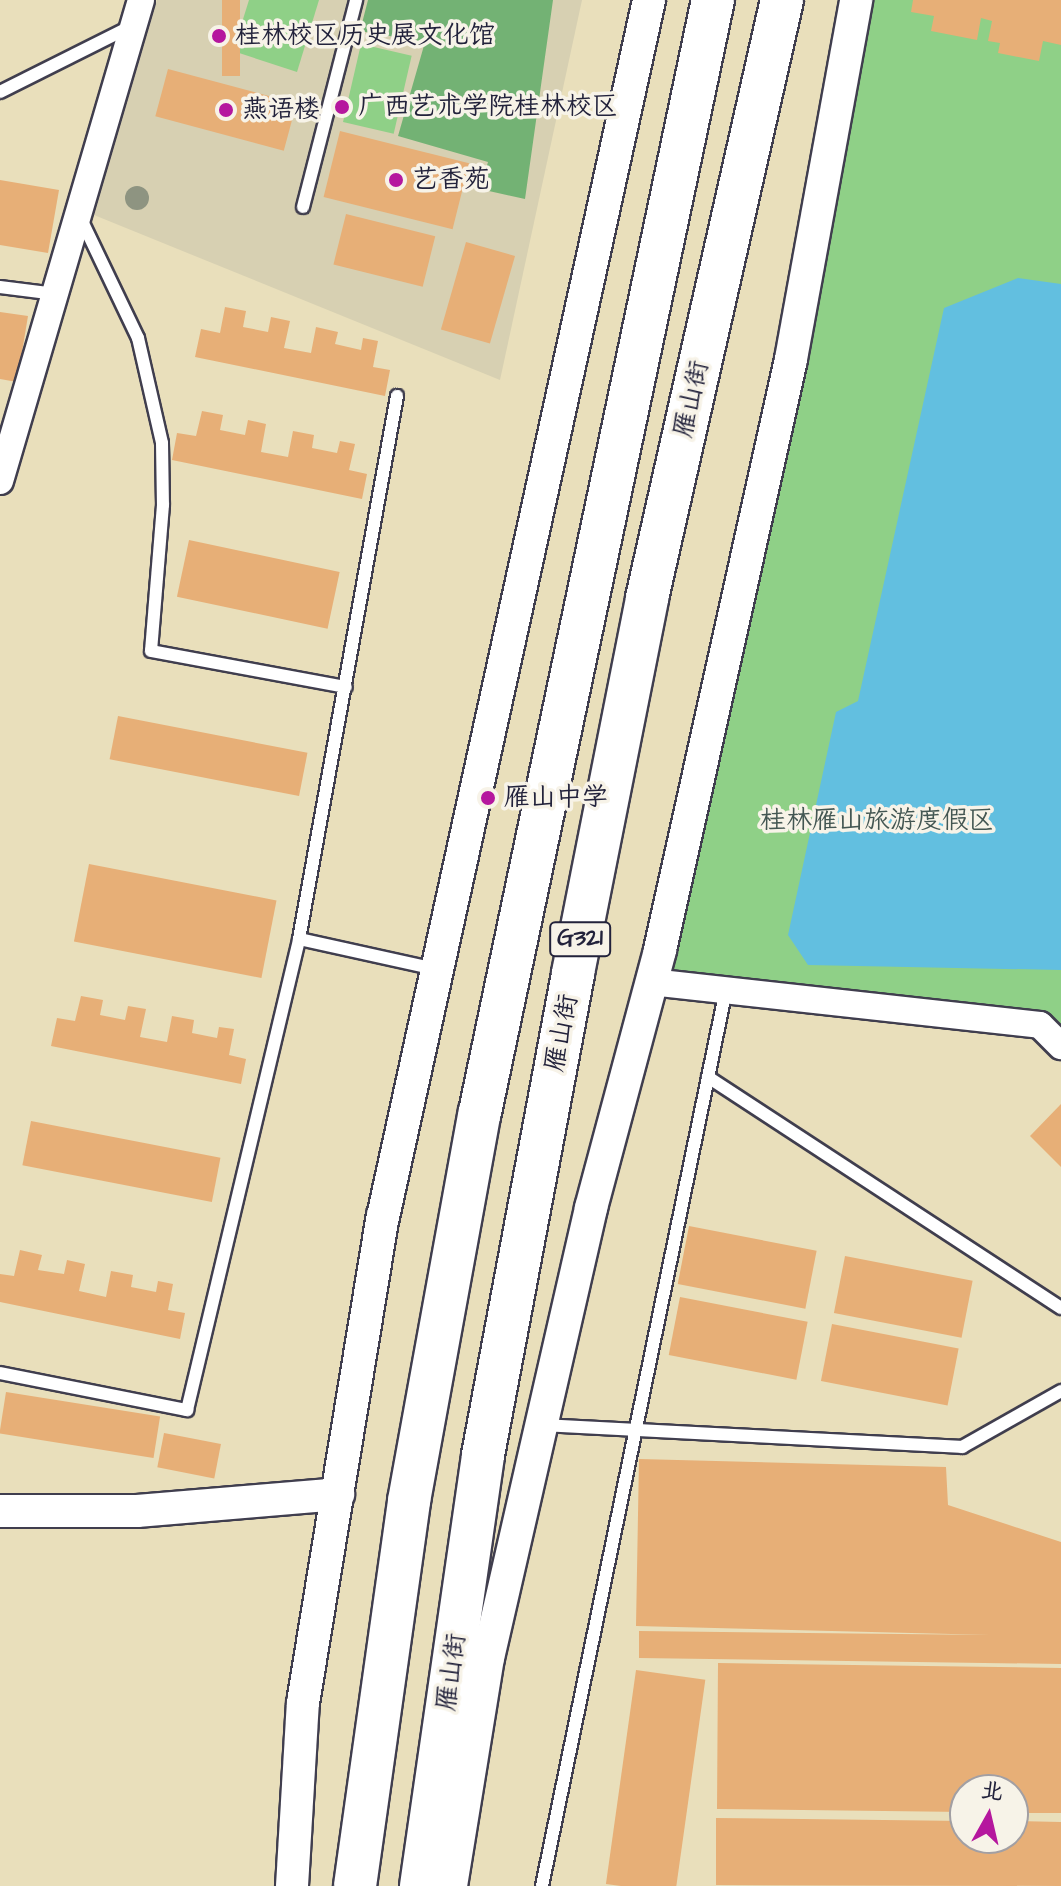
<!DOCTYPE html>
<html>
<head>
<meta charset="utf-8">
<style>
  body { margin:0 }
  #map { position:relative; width:1061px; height:1886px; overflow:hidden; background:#e9dfbb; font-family:"Architects Daughter","LXGW WenKai TC",sans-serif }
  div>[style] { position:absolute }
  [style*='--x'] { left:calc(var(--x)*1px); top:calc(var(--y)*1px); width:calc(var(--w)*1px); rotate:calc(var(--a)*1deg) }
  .built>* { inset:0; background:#d7d0b2 }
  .green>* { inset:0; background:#8fd087; transform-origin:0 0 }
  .forest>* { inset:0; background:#73b274 }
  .water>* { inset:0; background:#62bfe0 }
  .building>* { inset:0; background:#e7af77; transform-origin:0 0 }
  .roads { filter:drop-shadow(2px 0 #403e4e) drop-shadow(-2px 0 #403e4e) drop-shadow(0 2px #403e4e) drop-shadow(0 -2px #403e4e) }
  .service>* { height:12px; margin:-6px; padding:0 6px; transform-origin:6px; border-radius:6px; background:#fff }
  .minor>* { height:26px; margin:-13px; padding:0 13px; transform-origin:13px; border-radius:13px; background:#fff }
  .tertiary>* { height:32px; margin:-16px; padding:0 16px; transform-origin:16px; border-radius:16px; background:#fff }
  .trunk>* { height:42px; margin:-21px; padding:0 21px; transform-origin:21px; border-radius:21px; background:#fff }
  .trees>* { width:24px; height:24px; margin:-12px; border-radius:50%; background:#8e9481 }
  .dots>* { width:22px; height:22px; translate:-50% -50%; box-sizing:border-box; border:4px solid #f7f3e8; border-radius:50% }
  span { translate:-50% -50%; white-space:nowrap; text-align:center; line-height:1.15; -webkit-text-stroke:7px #f7f3e8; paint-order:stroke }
  .shield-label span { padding:2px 6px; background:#f7f3e8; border:2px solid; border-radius:6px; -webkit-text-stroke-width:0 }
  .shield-label { font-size:24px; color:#22223b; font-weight:700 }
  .poi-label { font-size:26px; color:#22223b }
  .left { translate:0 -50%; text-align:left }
  .street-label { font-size:26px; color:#22223b }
  .park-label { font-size:26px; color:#435652 }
  .north { position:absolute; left:949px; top:1774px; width:80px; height:80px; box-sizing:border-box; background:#f7f3e8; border:2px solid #a29fa3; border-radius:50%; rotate:8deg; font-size:22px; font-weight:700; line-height:32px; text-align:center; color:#22223b }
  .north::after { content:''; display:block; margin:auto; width:28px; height:36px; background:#b5179e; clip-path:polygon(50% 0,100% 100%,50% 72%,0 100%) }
</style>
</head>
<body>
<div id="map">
  <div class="built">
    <div style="clip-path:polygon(157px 0,582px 0,500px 380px,94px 215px)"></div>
  </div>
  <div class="green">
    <div style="clip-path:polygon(249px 0,319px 0,297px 72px,233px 51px)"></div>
    <div style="clip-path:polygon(856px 0,1061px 0,1061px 1046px,1039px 1025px,651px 982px)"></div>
    <div style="left:361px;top:44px;width:52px;height:80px;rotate:13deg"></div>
  </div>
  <div class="forest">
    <div style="clip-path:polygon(368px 0,553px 0,525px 199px,480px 189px,488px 162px,398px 136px,425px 42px,360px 31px)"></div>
  </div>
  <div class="water">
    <div style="clip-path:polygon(1018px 278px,1061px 284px,1061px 970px,808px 965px,788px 935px,836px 712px,858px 701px,944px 308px)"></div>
  </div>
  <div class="building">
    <div style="left:222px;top:0;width:18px;height:76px"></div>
    <div style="clip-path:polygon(913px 0,1061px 0,1061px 45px,1043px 41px,1039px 61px,998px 53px,1000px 43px,988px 41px,992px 21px,981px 18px,977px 40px,931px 31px,934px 16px,911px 12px)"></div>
    <div style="left:168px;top:69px;width:133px;height:49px;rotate:15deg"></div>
    <div style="left:340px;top:131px;width:133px;height:68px;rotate:14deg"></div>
    <div style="clip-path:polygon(0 180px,59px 190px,48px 253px,0 245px)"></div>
    <div style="left:346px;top:214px;width:92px;height:52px;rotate:14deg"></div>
    <div style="left:466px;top:242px;width:51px;height:91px;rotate:16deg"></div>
    <div style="clip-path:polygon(225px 307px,246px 311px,243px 327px,268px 332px,271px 317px,290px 321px,284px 348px,311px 353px,316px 327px,338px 332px,335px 344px,361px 350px,363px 338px,378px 341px,373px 367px,390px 370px,385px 396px,195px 357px,201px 329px,220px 333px)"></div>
    <div style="clip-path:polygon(0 312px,28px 316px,17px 382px,0 379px)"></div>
    <div style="clip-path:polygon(202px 411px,223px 415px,220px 430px,245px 435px,248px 420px,266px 424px,261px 452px,288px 457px,293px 431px,314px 435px,312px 448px,337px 453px,340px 441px,355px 444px,349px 470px,367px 474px,362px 499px,172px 460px,177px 433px,196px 436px)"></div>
    <div style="left:189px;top:540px;width:154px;height:58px;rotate:12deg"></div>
    <div style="left:118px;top:716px;width:193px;height:44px;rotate:11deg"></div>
    <div style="left:89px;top:864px;width:191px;height:79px;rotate:11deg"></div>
    <div style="clip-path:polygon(81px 996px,103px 1000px,100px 1015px,125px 1020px,128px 1006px,146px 1009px,140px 1037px,167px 1042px,172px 1016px,194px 1020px,192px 1033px,217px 1038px,219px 1027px,234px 1029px,229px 1055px,246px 1059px,241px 1084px,51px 1046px,57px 1018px,75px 1021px)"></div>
    <div style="clip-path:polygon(1061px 1104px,1061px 1167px,1030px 1136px)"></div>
    <div style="left:31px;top:1121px;width:193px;height:45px;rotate:11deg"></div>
    <div style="left:689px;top:1226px;width:130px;height:59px;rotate:11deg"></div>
    <div style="clip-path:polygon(20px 1250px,42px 1255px,38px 1270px,64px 1274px,67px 1260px,85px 1264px,79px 1291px,106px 1297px,111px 1271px,133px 1275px,131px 1287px,156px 1292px,158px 1281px,173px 1284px,168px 1310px,185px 1313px,180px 1339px,0 1302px,0 1274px,14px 1276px)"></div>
    <div style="left:845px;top:1256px;width:130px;height:58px;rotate:11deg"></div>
    <div style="left:680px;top:1297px;width:130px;height:59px;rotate:11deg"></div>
    <div style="left:832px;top:1324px;width:129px;height:58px;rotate:11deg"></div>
    <div style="left:6px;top:1392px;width:156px;height:42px;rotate:9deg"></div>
    <div style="left:164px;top:1433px;width:58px;height:35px;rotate:11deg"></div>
    <div style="clip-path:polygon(639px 1459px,946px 1467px,948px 1505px,1061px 1542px,1061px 1664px,639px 1658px,639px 1631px,991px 1635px,636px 1626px)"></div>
    <div style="clip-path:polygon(718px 1663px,1061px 1668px,1061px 1813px,1013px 1813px,1013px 1790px,965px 1790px,965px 1812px,717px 1809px)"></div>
    <div style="left:636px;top:1670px;width:70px;height:216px;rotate:8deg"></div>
    <div style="clip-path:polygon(716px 1818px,965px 1821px,965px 1838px,1013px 1838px,1013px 1821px,1061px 1822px,1061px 1886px,716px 1885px)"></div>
  </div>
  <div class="roads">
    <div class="service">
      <div style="--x:0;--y:92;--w:145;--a:-26.6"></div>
      <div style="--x:303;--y:207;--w:214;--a:-75.6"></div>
      <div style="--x:81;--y:219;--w:132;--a:64.4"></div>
      <div style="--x:138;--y:338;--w:108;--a:77.1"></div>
      <div style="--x:162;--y:443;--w:62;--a:89.1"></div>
      <div style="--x:163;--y:505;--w:146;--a:94.7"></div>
      <div style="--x:151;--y:651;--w:198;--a:10.5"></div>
      <div style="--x:0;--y:287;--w:56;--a:7.1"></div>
      <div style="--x:299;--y:939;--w:140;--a:12.4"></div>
      <div style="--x:708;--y:1077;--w:422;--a:33.2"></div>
      <div style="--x:0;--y:1373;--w:191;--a:11.2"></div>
      <div style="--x:187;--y:1410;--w:484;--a:-76.6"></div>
      <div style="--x:299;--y:939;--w:552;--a:-79.77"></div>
      <div style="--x:543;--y:1425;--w:420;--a:3"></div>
      <div style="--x:962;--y:1447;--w:114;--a:-29.5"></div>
      <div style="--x:542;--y:1886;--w:915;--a:-78.4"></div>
    </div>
    <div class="minor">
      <div style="--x:0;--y:481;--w:501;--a:-73.66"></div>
      <div style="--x:651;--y:982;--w:391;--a:6.3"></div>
      <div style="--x:1040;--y:1025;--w:30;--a:45"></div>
    </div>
    <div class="tertiary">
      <div style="--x:0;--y:1511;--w:137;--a:0"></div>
      <div style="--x:137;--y:1511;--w:202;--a:-4.8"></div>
      <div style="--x:292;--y:1886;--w:183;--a:-86.6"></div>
      <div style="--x:303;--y:1703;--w:493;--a:-80.7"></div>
      <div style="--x:383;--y:1217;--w:1246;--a:-77.67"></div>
      <div style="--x:451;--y:1886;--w:231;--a:-80.8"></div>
      <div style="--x:488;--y:1658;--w:462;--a:-77.1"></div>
      <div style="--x:591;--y:1208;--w:267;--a:-75"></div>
      <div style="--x:660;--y:950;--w:605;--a:-77.5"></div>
      <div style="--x:791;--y:359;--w:365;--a:-79.7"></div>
    </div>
    <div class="trunk">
      <div style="--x:355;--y:1886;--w:389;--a:-82"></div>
      <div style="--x:409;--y:1501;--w:395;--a:-79.7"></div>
      <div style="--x:480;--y:1112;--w:1136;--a:-78.17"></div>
      <div style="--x:421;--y:1886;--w:435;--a:-81.8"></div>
      <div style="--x:483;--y:1455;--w:490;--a:-79.4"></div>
      <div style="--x:573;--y:973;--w:382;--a:-78.8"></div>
      <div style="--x:647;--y:598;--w:613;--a:-77.28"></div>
    </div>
  </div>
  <div class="trees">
    <div style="left:137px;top:198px"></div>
  </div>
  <div class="dots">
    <div style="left:219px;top:36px;background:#b5179e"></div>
    <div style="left:342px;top:107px;background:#b5179e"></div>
    <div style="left:226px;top:110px;background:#b5179e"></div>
    <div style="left:396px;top:180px;background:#b5179e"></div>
    <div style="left:488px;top:798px;background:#b5179e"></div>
  </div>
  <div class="shield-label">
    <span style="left:580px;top:939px">G321</span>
  </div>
  <div class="poi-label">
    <span class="left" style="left:235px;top:36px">桂林校区历史展文化馆</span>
    <span class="left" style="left:358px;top:107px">广西艺术学院桂林校区</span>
    <span class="left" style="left:242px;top:110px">燕语楼</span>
    <span class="left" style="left:412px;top:180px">艺香苑</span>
    <span class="left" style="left:504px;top:798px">雁山中学</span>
  </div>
  <div class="street-label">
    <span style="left:692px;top:399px;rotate:-77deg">雁山街</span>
    <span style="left:562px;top:1033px;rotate:-79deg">雁山街</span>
    <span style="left:452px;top:1672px;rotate:-82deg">雁山街</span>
  </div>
  <div class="park-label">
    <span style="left:877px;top:821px">桂林雁山旅游度假区</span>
  </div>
  <div class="north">北</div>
</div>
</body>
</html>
